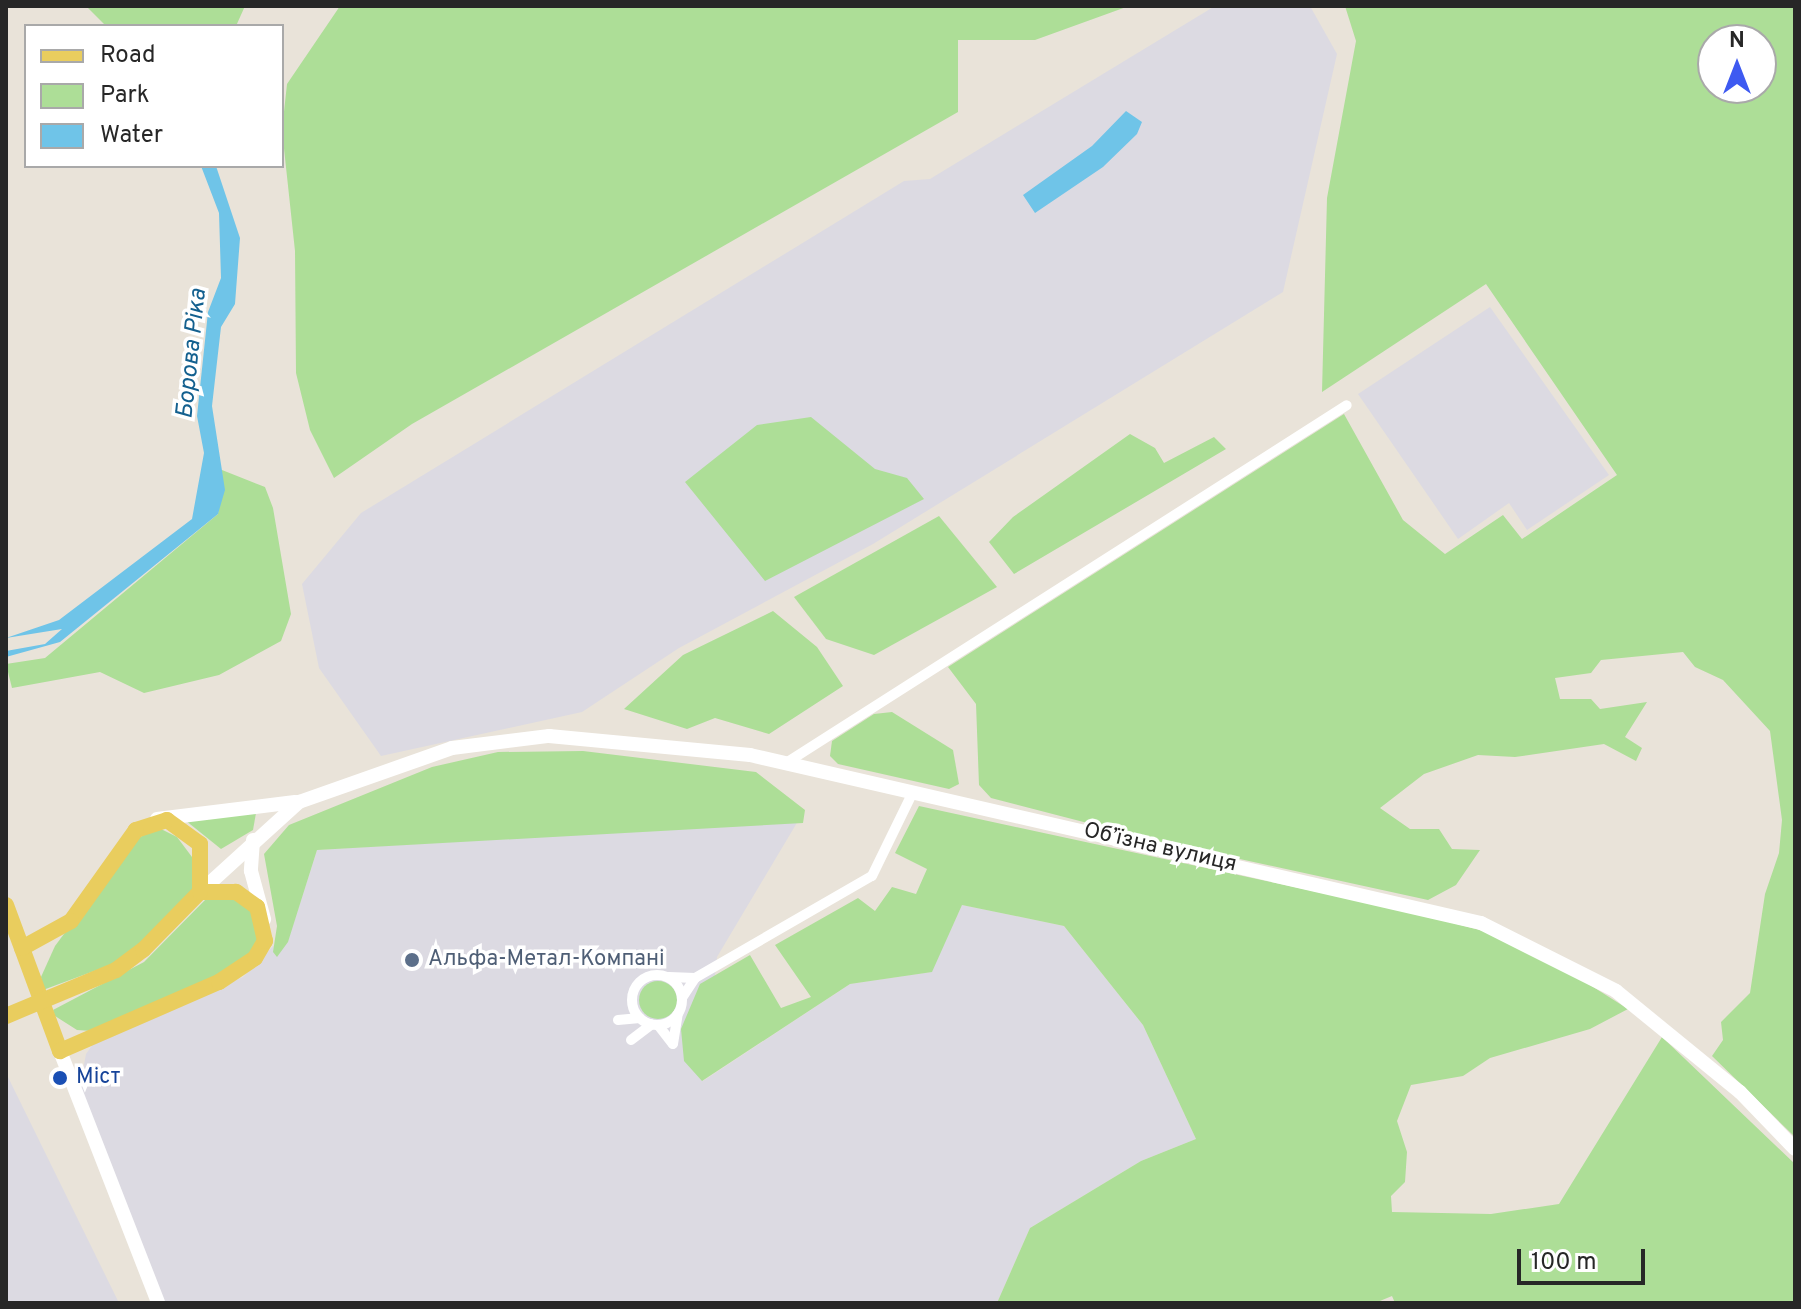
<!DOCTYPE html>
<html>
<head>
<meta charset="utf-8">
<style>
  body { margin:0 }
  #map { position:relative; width:1801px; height:1309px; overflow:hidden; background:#e9e3d9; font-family:Overpass,sans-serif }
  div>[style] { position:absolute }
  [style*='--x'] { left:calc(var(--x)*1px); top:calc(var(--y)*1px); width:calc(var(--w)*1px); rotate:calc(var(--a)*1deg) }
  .industrial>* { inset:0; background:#dcdae2 }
  .green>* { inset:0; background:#adde97 }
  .round { border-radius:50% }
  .water>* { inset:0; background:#6fc4e8 }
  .street>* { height:10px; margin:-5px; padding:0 5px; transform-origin:5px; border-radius:5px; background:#fff }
  .street>.ring { margin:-5px; padding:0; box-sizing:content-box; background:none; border:10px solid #fff; border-radius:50% }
  .secondary>* { height:14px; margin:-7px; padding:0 7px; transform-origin:7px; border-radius:7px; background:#fff }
  .primary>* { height:16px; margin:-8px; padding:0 8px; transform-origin:8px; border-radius:8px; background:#e9cd5e }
  .dots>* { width:22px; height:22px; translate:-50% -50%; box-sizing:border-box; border:4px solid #fff; border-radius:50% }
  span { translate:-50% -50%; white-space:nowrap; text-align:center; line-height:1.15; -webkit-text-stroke:7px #fff; paint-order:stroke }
  .street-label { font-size:22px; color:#272727 }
  .service-label { font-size:22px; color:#4e5e75 }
  .left { translate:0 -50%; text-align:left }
  .transit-label { font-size:22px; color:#164399 }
  .water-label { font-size:24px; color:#13608f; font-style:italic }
  .frame { position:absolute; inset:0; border:8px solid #272727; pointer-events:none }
  .legend { position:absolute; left:24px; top:24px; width:260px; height:144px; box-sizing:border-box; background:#fff; border:2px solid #a9a9a9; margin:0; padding:10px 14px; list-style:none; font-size:24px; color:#272727 }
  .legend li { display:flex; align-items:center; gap:16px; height:40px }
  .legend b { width:40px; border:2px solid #a9a9a9 }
  .north { position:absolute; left:1697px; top:24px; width:80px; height:80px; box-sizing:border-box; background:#fff; border:2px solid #a9a9a9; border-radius:50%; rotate:0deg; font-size:22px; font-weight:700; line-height:32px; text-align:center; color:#272727 }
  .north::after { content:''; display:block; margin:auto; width:28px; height:36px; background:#3e5af1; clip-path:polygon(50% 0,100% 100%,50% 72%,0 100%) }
  .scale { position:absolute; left:1517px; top:1249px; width:128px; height:36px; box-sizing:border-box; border:4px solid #272727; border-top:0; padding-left:10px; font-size:24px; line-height:28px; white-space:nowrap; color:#272727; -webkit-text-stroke:6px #fff; paint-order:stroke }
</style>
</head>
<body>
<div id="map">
  <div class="industrial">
    <div style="clip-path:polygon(1215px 6px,1310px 6px,1337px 54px,1283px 292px,873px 544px,679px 648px,582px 712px,381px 756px,319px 668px,302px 584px,361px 513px,904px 181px,930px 179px)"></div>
    <div style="clip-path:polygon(1490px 307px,1609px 475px,1527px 530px,1509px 503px,1458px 539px,1358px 394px)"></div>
    <div style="clip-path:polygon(798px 821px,717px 957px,703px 1081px,850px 984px,931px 972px,962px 905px,1064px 926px,1143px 1025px,1196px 1139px,1141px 1161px,1030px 1228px,997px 1303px,165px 1303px,80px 1086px,86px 1054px,93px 1044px,243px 977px,284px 935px,288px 941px,317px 850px)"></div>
    <div style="clip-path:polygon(6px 1073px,119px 1303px,6px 1303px)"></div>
  </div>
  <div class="green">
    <div style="clip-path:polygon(86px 6px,245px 6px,236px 26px,106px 26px)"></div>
    <div style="clip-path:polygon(340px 6px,1129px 6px,1035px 40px,958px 40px,958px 112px,412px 424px,334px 478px,310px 430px,296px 373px,295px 251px,282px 130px,287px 84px)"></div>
    <div style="clip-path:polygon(evenodd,1345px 6px,1795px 6px,1795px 1137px,1712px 1056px,1723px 1040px,1721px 1022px,1750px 993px,1765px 894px,1779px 853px,1782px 820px,1770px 731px,1723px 680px,1695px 667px,1683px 652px,1601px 660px,1591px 673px,1555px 678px,1560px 699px,1591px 699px,1600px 709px,1647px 702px,1625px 737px,1642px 748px,1636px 761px,1604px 744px,1515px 757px,1478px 755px,1424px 774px,1380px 808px,1410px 829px,1439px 829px,1452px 849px,1480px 850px,1456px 885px,1428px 900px,1157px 841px,991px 798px,979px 785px,976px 704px,948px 667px,1344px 414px,1403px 520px,1445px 554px,1503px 515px,1522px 539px,1617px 475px,1486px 284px,1322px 392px,1327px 198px,1356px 41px,1345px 6px,1713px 40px,1761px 40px,1761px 88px,1713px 88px,1713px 40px)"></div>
    <div style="clip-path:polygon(811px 417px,875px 469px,907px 478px,924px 499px,765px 581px,685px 482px,757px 425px)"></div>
    <div style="clip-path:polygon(1130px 434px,1155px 448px,1164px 463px,1214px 437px,1226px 449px,1014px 574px,989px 542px,1013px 517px)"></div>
    <div style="clip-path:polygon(222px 470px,265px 487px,273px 508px,291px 614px,281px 641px,219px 675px,144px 693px,100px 672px,12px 688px,6px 664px,45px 658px,218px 514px)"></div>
    <div style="clip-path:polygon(939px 516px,997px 587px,874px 655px,826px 639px,794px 597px)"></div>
    <div style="clip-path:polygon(773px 611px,817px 647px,843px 686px,769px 734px,715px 718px,687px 729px,624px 709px,683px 655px)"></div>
    <div style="clip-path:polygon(892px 712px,953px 750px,959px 784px,949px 789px,838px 764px,830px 756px,832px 741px,874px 714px)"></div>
    <div style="clip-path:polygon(583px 751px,756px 772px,805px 810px,803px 823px,317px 850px,288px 942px,277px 957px,273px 952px,277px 926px,264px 854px,289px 825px,432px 767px,498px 752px)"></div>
    <div style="clip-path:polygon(919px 806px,1419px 914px,1487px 932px,1549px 959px,1628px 1009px,1590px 1029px,1490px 1058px,1463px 1076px,1411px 1085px,1397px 1121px,1407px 1152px,1405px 1182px,1391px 1196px,1392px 1212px,1491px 1214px,1559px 1204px,1662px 1037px,1795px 1164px,1795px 1303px,1395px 1303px,1392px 1296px,1375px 1303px,997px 1303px,1030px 1228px,1141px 1161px,1196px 1139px,1143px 1025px,1064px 926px,962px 905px,932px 972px,850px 984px,702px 1081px,684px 1061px,681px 1029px,700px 984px,750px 955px,781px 1008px,811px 997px,775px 945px,858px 898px,875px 911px,892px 887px,916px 894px,927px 869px,895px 853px)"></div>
    <div style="clip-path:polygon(256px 813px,253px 830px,221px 849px,185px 820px)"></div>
    <div style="clip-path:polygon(159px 828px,177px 837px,192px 857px,193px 889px,149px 937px,113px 964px,43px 990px,41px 977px,55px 946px,134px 840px)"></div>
    <div style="clip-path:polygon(221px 895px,247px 904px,262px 935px,247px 963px,92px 1031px,77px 1030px,55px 1016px,53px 1010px,144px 962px,207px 898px)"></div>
    <div class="round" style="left:639px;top:981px;width:38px;height:38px"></div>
  </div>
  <div class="water">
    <div style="clip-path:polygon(1126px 111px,1142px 122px,1137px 134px,1103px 167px,1035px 213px,1023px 195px,1092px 146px)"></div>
    <div style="clip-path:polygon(201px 166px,216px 166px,240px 238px,235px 304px,221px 327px,212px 406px,225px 490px,218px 514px,60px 642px,6px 657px,6px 651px,45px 644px,62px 629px,6px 638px,59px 620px,192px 519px,204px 453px,197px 416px,208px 312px,221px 278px,219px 213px)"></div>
  </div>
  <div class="street">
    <div style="--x:786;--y:763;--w:665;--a:-32.54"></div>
    <div class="ring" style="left:632px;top:975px;width:40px;height:40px"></div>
    <div style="--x:669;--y:977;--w:26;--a:2"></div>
    <div style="--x:695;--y:978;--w:24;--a:123"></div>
    <div style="--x:695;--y:978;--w:204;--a:-30"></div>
    <div style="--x:872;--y:876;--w:93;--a:-64"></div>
    <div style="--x:618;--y:1020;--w:22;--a:-5"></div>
    <div style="--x:658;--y:1025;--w:24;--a:52"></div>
    <div style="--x:673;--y:1044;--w:30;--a:-81"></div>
    <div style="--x:631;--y:1040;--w:26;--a:-37"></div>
  </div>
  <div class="secondary">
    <div style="--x:157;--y:819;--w:139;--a:-7"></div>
    <div style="--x:253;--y:840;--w:31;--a:94"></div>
    <div style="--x:251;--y:871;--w:50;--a:74.8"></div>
    <div style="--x:200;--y:892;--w:134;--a:-42.3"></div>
    <div style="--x:299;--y:802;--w:162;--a:-19.4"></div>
    <div style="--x:452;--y:748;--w:98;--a:-7.1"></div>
    <div style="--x:549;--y:736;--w:202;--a:5.4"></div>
    <div style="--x:750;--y:755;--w:750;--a:12.94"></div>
    <div style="--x:1481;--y:923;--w:151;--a:26.7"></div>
    <div style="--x:1616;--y:991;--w:160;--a:39.2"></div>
    <div style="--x:1740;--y:1092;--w:79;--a:46"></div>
    <div style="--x:60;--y:1051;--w:270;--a:68.7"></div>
  </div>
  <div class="primary">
    <div style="--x:6;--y:905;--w:156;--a:69.7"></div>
    <div style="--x:60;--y:1051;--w:173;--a:-23.5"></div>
    <div style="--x:219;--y:982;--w:43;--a:-33.7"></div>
    <div style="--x:255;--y:958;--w:20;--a:-60"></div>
    <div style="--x:265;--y:941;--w:35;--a:-103"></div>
    <div style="--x:257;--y:907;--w:26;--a:-144"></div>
    <div style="--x:236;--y:892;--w:36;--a:180"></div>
    <div style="--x:6;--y:1016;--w:119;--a:-22.7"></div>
    <div style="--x:116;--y:970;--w:34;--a:-37"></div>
    <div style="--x:143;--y:950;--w:81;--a:-45.5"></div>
    <div style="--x:200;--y:892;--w:48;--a:-90"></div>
    <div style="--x:200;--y:844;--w:41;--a:-144"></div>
    <div style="--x:167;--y:820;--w:33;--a:162"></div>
    <div style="--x:136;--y:830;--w:112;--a:125.5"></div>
    <div style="--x:71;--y:921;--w:56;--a:151.1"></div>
  </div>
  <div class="dots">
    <div style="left:412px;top:960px;background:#5c6f8a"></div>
    <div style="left:60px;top:1078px;background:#1a4fb4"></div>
  </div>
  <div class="street-label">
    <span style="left:1160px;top:848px;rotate:13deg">Об’їзна вулиця</span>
  </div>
  <div class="service-label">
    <span class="left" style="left:428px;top:960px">Альфа-Метал-Компані</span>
  </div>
  <div class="transit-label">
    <span class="left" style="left:76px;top:1078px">Міст</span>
  </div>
  <div class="water-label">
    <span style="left:193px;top:354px;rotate:-84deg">Борова Ріка</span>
  </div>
  <div class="frame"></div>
  <ul class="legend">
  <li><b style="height:10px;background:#e9cd5e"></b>Road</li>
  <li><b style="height:22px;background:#adde97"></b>Park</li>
  <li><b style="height:22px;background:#6fc4e8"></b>Water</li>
  </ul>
  <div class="north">N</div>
  <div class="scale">100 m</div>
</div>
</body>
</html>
